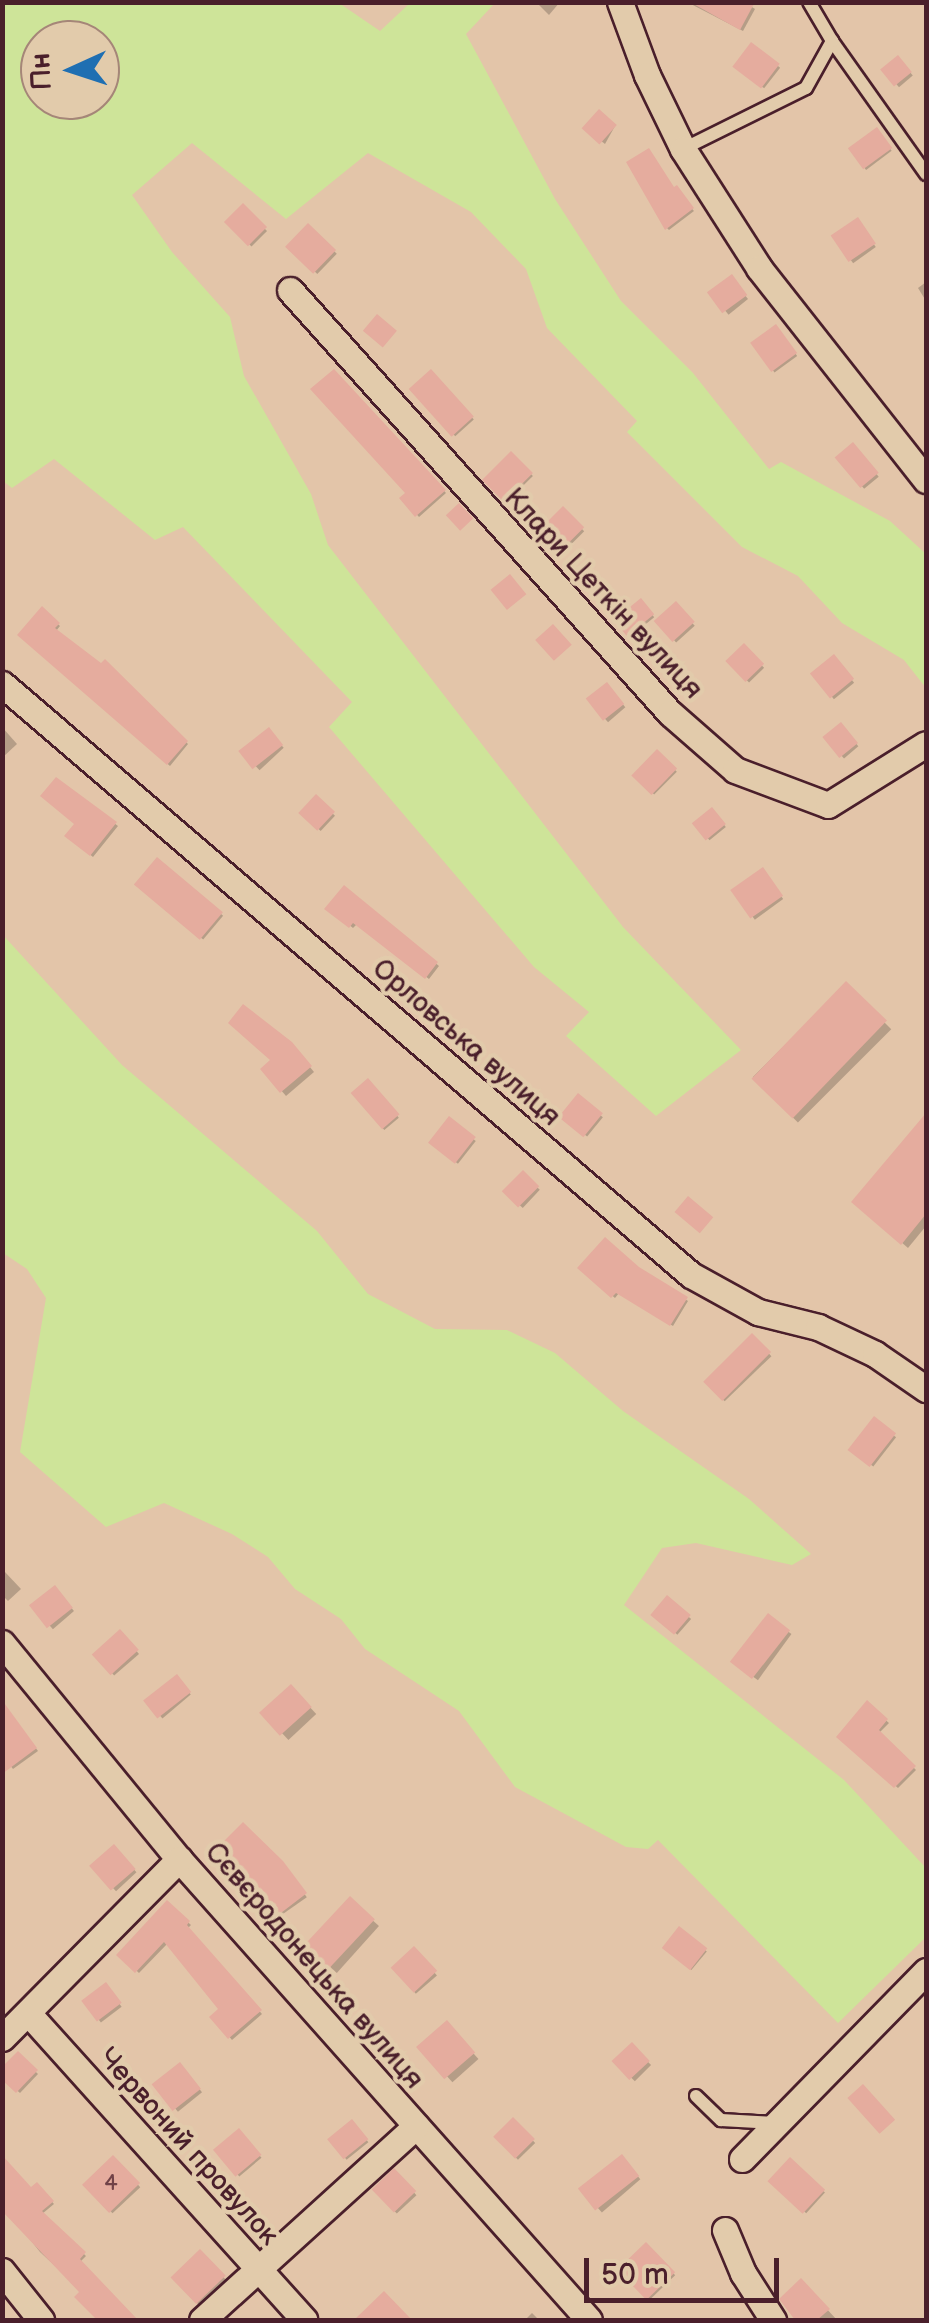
<!DOCTYPE html>
<html>
<head>
<meta charset="utf-8">
<style>
  body { margin:0 }
  #map { position:relative; width:929px; height:2323px; overflow:hidden; background:#e3c5a9; font-family:"Balsamiq Sans",sans-serif }
  div>[style] { position:absolute }
  [style*='--x'] { left:calc(var(--x)*1px); top:calc(var(--y)*1px); width:calc(var(--w)*1px); rotate:calc(var(--a)*1deg) }
  .green>* { inset:0; background:#cee499 }
  .shadow>* { inset:0; background:#0003; transform-origin:0 0 }
  .building>* { inset:0; background:#e5ac9e; transform-origin:0 0 }
  .roads { filter:drop-shadow(2px 0 #4a1f2b) drop-shadow(-2px 0 #4a1f2b) drop-shadow(0 2px #4a1f2b) drop-shadow(0 -2px #4a1f2b) }
  .lane>* { height:12px; margin:-6px; padding:0 6px; transform-origin:6px; border-radius:6px; background:#e2cbab }
  .street>* { height:25px; margin:-12.5px; padding:0 12.5px; transform-origin:12.5px; border-radius:12.5px; background:#e2cbab }
  span { translate:-50% -50%; white-space:nowrap; text-align:center; line-height:1.15; -webkit-text-stroke:9px #e2cbab; paint-order:stroke }
  .number-label { font-size:22px; color:#714248 }
  .number-label span { -webkit-text-stroke-width:0 }
  .street-label { font-size:28px; color:#4a1f2b }
  .frame { position:absolute; inset:0; border:5px solid #4a1f2b; pointer-events:none }
  .north { position:absolute; left:20px; top:20px; width:100px; height:100px; box-sizing:border-box; background:#e2cbab; border:2px solid #a58678; border-radius:50%; rotate:267deg; font-size:28px; font-weight:700; line-height:40px; text-align:center; color:#4a1f2b }
  .north::after { content:''; display:block; margin:auto; width:35px; height:45px; background:#1f6fb2; clip-path:polygon(50% 0,100% 100%,50% 72%,0 100%) }
  .scale { position:absolute; left:584px; top:2258px; width:195px; height:45px; box-sizing:border-box; border:5px solid #4a1f2b; border-top:0; padding-left:12px; font-size:30px; line-height:35px; white-space:nowrap; color:#4a1f2b; -webkit-text-stroke:8px #e2cbab; paint-order:stroke }
</style>
</head>
<body>
<div id="map">
  <div class="green">
    <div style="clip-path:polygon(evenodd,2px 3px,339px 3px,380px 31px,410px 3px,495px 3px,466px 34px,555px 199px,621px 301px,693px 373px,769px 469px,781px 462px,890px 521px,926px 554px,926px 688px,904px 660px,842px 623px,798px 576px,742px 547px,627px 432px,637px 421px,547px 328px,526px 269px,471px 212px,368px 153px,286px 219px,192px 143px,132px 195px,172px 252px,230px 317px,244px 376px,311px 494px,328px 545px,623px 927px,741px 1050px,656px 1116px,566px 1036px,589px 1012px,534px 967px,329px 727px,352px 702px,183px 527px,155px 540px,54px 459px,12px 488px,3px 481px,2px 3px,40px 40px,100px 40px,100px 100px,40px 100px,40px 40px)"></div>
    <div style="clip-path:polygon(2px 934px,122px 1065px,317px 1231px,368px 1294px,435px 1329px,507px 1330px,555px 1353px,623px 1411px,749px 1499px,811px 1554px,792px 1565px,696px 1543px,662px 1548px,624px 1605px,844px 1780px,926px 1868px,926px 1937px,838px 2023px,658px 1840px,648px 1849px,626px 1847px,515px 1787px,459px 1711px,365px 1649px,341px 1619px,295px 1589px,268px 1557px,232px 1534px,164px 1503px,106px 1527px,20px 1452px,46px 1298px,27px 1269px,3px 1253px)"></div>
  </div>
  <div class="shadow">
    <div style="clip-path:polygon(536px 2px,560px 2px,549px 15px)"></div>
    <div style="clip-path:polygon(687px 2px,744px 2px,755px 9px,743px 31px)"></div>
    <div style="left:751px;top:45px;width:37px;height:26px;rotate:38deg"></div>
    <div style="left:898px;top:58px;width:23px;height:18px;rotate:50deg"></div>
    <div style="clip-path:polygon(615px 126px,605px 144px,586px 129px)"></div>
    <div style="left:876px;top:130px;width:26px;height:32px;rotate:53deg"></div>
    <div style="clip-path:polygon(674px 190px,694px 211px,669px 230px,667px 228px)"></div>
    <div style="left:243px;top:207px;width:34px;height:22px;rotate:45deg"></div>
    <div style="left:857px;top:221px;width:32px;height:28px;rotate:54deg"></div>
    <div style="left:308px;top:226px;width:40px;height:28px;rotate:44deg"></div>
    <div style="left:731px;top:278px;width:27px;height:25px;rotate:51deg"></div>
    <div style="clip-path:polygon(926px 282px,926px 301px,918px 288px)"></div>
    <div style="left:776px;top:327px;width:36px;height:28px;rotate:54deg"></div>
    <div style="clip-path:polygon(334px 372px,446px 493px,419px 517px,403px 499px,408px 494px)"></div>
    <div style="left:431px;top:372px;width:64px;height:25px;rotate:48deg"></div>
    <div style="left:853px;top:446px;width:40px;height:19px;rotate:50deg"></div>
    <div style="left:511px;top:454px;width:31px;height:36px;rotate:45deg"></div>
    <div style="left:563px;top:510px;width:30px;height:31px;rotate:45deg"></div>
    <div style="left:641px;top:601px;width:21px;height:31px;rotate:51deg"></div>
    <div style="left:676px;top:605px;width:28px;height:25px;rotate:48deg"></div>
    <div style="clip-path:polygon(42px 610px,60px 626px,56px 631px,101px 667px,105px 662px,188px 744px,170px 766px,21px 634px)"></div>
    <div style="left:744px;top:647px;width:29px;height:21px;rotate:46deg"></div>
    <div style="left:834px;top:658px;width:32px;height:26px;rotate:51deg"></div>
    <div style="left:607px;top:686px;width:28px;height:23px;rotate:49deg"></div>
    <div style="left:840px;top:725px;width:28px;height:19px;rotate:49deg"></div>
    <div style="clip-path:polygon(2px 727px,17px 744px,2px 758px)"></div>
    <div style="left:268px;top:731px;width:23px;height:33px;rotate:47deg"></div>
    <div style="left:657px;top:752px;width:28px;height:32px;rotate:45deg"></div>
    <div style="clip-path:polygon(57px 781px,118px 826px,93px 857px,68px 836px,77px 824px)"></div>
    <div style="left:316px;top:798px;width:26px;height:21px;rotate:43deg"></div>
    <div style="left:712px;top:810px;width:22px;height:21px;rotate:51deg"></div>
    <div style="left:158px;top:861px;width:85px;height:31px;rotate:40deg"></div>
    <div style="left:762px;top:870px;width:36px;height:35px;rotate:54deg"></div>
    <div style="clip-path:polygon(344px 888px,439px 966px,429px 979px,357px 924px,353px 928px,328px 908px)"></div>
    <div style="left:846px;top:984px;width:64px;height:132px;rotate:45deg"></div>
    <div style="clip-path:polygon(296px 1050px,314px 1072px,286px 1096px,263px 1069px)"></div>
    <div style="left:368px;top:1081px;width:48px;height:19px;rotate:50deg"></div>
    <div style="left:578px;top:1097px;width:32px;height:25px;rotate:39deg"></div>
    <div style="clip-path:polygon(926px 1117px,926px 1226px,908px 1248px,855px 1202px)"></div>
    <div style="left:449px;top:1120px;width:34px;height:29px;rotate:38deg"></div>
    <div style="left:523px;top:1174px;width:23px;height:25px;rotate:43deg"></div>
    <div style="clip-path:polygon(581px 1268px,638px 1269px,688px 1301px,673px 1326px,619px 1293px,615px 1298px)"></div>
    <div style="left:752px;top:1336px;width:28px;height:65px;rotate:46deg"></div>
    <div style="left:874px;top:1420px;width:28px;height:37px;rotate:38deg"></div>
    <div style="clip-path:polygon(5px 1572px,21px 1589px,8px 1601px,2px 1595px)"></div>
    <div style="left:55px;top:1589px;width:29px;height:28px;rotate:49deg"></div>
    <div style="left:667px;top:1598px;width:32px;height:21px;rotate:41deg"></div>
    <div style="left:768px;top:1617px;width:29px;height:57px;rotate:36deg"></div>
    <div style="left:120px;top:1632px;width:29px;height:33px;rotate:49deg"></div>
    <div style="left:176px;top:1677px;width:23px;height:37px;rotate:50deg"></div>
    <div style="left:291px;top:1687px;width:37px;height:38px;rotate:47deg"></div>
    <div style="clip-path:polygon(867px 1704px,889px 1723px,879px 1733px,916px 1770px,898px 1788px,839px 1737px)"></div>
    <div style="clip-path:polygon(10px 1714px,38px 1751px,13px 1769px,2px 1755px)"></div>
    <div style="left:114px;top:1848px;width:33px;height:28px;rotate:47deg"></div>
    <div style="left:285px;top:1866px;width:38px;height:34px;rotate:55deg"></div>
    <div style="left:350px;top:1900px;width:39px;height:63px;rotate:42deg"></div>
    <div style="clip-path:polygon(167px 1903px,191px 1925px,188px 1928px,262px 2014px,232px 2040px,213px 2017px,222px 2010px,168px 1943px,139px 1973px,120px 1955px)"></div>
    <div style="left:680px;top:1929px;width:35px;height:24px;rotate:40deg"></div>
    <div style="left:414px;top:1949px;width:35px;height:28px;rotate:49deg"></div>
    <div style="left:106px;top:1986px;width:26px;height:26px;rotate:53deg"></div>
    <div style="left:447px;top:2024px;width:47px;height:35px;rotate:48deg"></div>
    <div style="left:632px;top:2046px;width:27px;height:23px;rotate:45deg"></div>
    <div style="clip-path:polygon(18px 2055px,38px 2074px,20px 2093px,2px 2077px)"></div>
    <div style="left:180px;top:2065px;width:35px;height:31px;rotate:51deg"></div>
    <div style="left:513px;top:2120px;width:32px;height:24px;rotate:46deg"></div>
    <div style="left:352px;top:2122px;width:26px;height:28px;rotate:51deg"></div>
    <div style="left:239px;top:2131px;width:35px;height:29px;rotate:50deg"></div>
    <div style="left:113px;top:2158px;width:40px;height:38px;rotate:47deg"></div>
    <div style="left:622px;top:2158px;width:28px;height:51px;rotate:49deg"></div>
    <div style="left:790px;top:2161px;width:47px;height:28px;rotate:42deg"></div>
    <div style="left:394px;top:2171px;width:33px;height:27px;rotate:47deg"></div>
    <div style="clip-path:polygon(37px 2185px,54px 2204px,42px 2214px,86px 2256px,80px 2262px,135px 2320px,100px 2320px,78px 2297px,83px 2292px,40px 2252px,2px 2204px)"></div>
    <div style="left:646px;top:2245px;width:42px;height:35px;rotate:46deg"></div>
    <div style="left:200px;top:2252px;width:38px;height:37px;rotate:47deg"></div>
    <div style="clip-path:polygon(801px 2281px,837px 2320px,802px 2320px,782px 2299px)"></div>
    <div style="clip-path:polygon(532px 2313px,539px 2320px,525px 2320px)"></div>
  </div>
  <div class="building">
    <div style="clip-path:polygon(690px 2px,755px 2px,740px 30px)"></div>
    <div style="left:751px;top:42px;width:36px;height:31px;rotate:37deg"></div>
    <div style="left:898px;top:55px;width:22px;height:23px;rotate:51deg"></div>
    <div style="left:599px;top:109px;width:24px;height:26px;rotate:42deg"></div>
    <div style="left:877px;top:127px;width:26px;height:36px;rotate:54deg"></div>
    <div style="clip-path:polygon(649px 148px,674px 187px,677px 185px,694px 208px,665px 230px,626px 162px)"></div>
    <div style="left:243px;top:203px;width:34px;height:27px;rotate:45deg"></div>
    <div style="left:858px;top:217px;width:32px;height:33px;rotate:56deg"></div>
    <div style="left:308px;top:223px;width:39px;height:33px;rotate:44deg"></div>
    <div style="left:732px;top:274px;width:26px;height:31px;rotate:54deg"></div>
    <div style="left:377px;top:314px;width:26px;height:22px;rotate:40deg"></div>
    <div style="left:776px;top:324px;width:36px;height:32px;rotate:54deg"></div>
    <div style="clip-path:polygon(334px 369px,446px 490px,415px 517px,399px 498px,405px 493px,310px 389px)"></div>
    <div style="left:431px;top:369px;width:64px;height:30px;rotate:48deg"></div>
    <div style="left:853px;top:442px;width:40px;height:24px;rotate:50deg"></div>
    <div style="left:511px;top:451px;width:31px;height:41px;rotate:45deg"></div>
    <div style="left:459px;top:503px;width:21px;height:18px;rotate:47deg"></div>
    <div style="left:563px;top:506px;width:30px;height:37px;rotate:45deg"></div>
    <div style="left:510px;top:574px;width:26px;height:25px;rotate:51deg"></div>
    <div style="left:641px;top:598px;width:21px;height:35px;rotate:51deg"></div>
    <div style="left:676px;top:601px;width:28px;height:30px;rotate:48deg"></div>
    <div style="clip-path:polygon(42px 606px,60px 623px,55px 628px,101px 663px,105px 659px,188px 741px,167px 765px,17px 635px)"></div>
    <div style="left:553px;top:624px;width:28px;height:24px;rotate:48deg"></div>
    <div style="left:744px;top:643px;width:29px;height:26px;rotate:46deg"></div>
    <div style="left:834px;top:654px;width:32px;height:31px;rotate:51deg"></div>
    <div style="left:607px;top:682px;width:28px;height:27px;rotate:52deg"></div>
    <div style="left:841px;top:722px;width:27px;height:24px;rotate:51deg"></div>
    <div style="left:269px;top:727px;width:23px;height:39px;rotate:52deg"></div>
    <div style="left:657px;top:749px;width:28px;height:37px;rotate:44deg"></div>
    <div style="clip-path:polygon(56px 777px,117px 822px,90px 856px,64px 836px,74px 824px,40px 796px)"></div>
    <div style="left:316px;top:794px;width:26px;height:26px;rotate:43deg"></div>
    <div style="left:712px;top:807px;width:22px;height:26px;rotate:51deg"></div>
    <div style="left:157px;top:857px;width:86px;height:36px;rotate:40deg"></div>
    <div style="left:763px;top:867px;width:35px;height:40px;rotate:55deg"></div>
    <div style="clip-path:polygon(344px 885px,438px 962px,425px 979px,353px 923px,349px 928px,324px 909px)"></div>
    <div style="left:846px;top:981px;width:57px;height:136px;rotate:44deg"></div>
    <div style="clip-path:polygon(243px 1004px,292px 1042px,312px 1066px,280px 1093px,260px 1069px,270px 1060px,228px 1023px)"></div>
    <div style="left:368px;top:1078px;width:48px;height:23px;rotate:49deg"></div>
    <div style="left:578px;top:1093px;width:32px;height:31px;rotate:39deg"></div>
    <div style="clip-path:polygon(926px 1113px,926px 1214px,901px 1245px,851px 1202px)"></div>
    <div style="left:449px;top:1116px;width:34px;height:34px;rotate:38deg"></div>
    <div style="left:523px;top:1170px;width:23px;height:30px;rotate:45deg"></div>
    <div style="left:688px;top:1196px;width:33px;height:21px;rotate:40deg"></div>
    <div style="clip-path:polygon(605px 1237px,639px 1267px,688px 1297px,670px 1326px,616px 1293px,611px 1298px,577px 1268px)"></div>
    <div style="left:752px;top:1333px;width:27px;height:69px;rotate:45deg"></div>
    <div style="left:874px;top:1416px;width:28px;height:43px;rotate:38deg"></div>
    <div style="left:55px;top:1585px;width:29px;height:33px;rotate:52deg"></div>
    <div style="left:667px;top:1595px;width:31px;height:26px;rotate:40deg"></div>
    <div style="left:768px;top:1613px;width:28px;height:62px;rotate:38deg"></div>
    <div style="left:120px;top:1629px;width:28px;height:38px;rotate:48deg"></div>
    <div style="left:177px;top:1674px;width:23px;height:43px;rotate:52deg"></div>
    <div style="left:291px;top:1684px;width:31px;height:43px;rotate:48deg"></div>
    <div style="clip-path:polygon(2px 1700px,37px 1748px,2px 1774px)"></div>
    <div style="clip-path:polygon(867px 1700px,888px 1719px,879px 1730px,916px 1766px,894px 1788px,836px 1737px)"></div>
    <div style="clip-path:polygon(243px 1822px,283px 1861px,307px 1893px,277px 1916px,254px 1884px,217px 1848px)"></div>
    <div style="left:114px;top:1844px;width:33px;height:33px;rotate:49deg"></div>
    <div style="left:350px;top:1896px;width:34px;height:68px;rotate:43deg"></div>
    <div style="clip-path:polygon(167px 1900px,190px 1921px,187px 1925px,262px 2010px,228px 2039px,209px 2017px,218px 2009px,164px 1942px,135px 1973px,116px 1955px)"></div>
    <div style="left:679px;top:1926px;width:36px;height:28px;rotate:38deg"></div>
    <div style="left:414px;top:1946px;width:34px;height:32px;rotate:47deg"></div>
    <div style="left:106px;top:1982px;width:26px;height:31px;rotate:53deg"></div>
    <div style="left:447px;top:2020px;width:43px;height:41px;rotate:49deg"></div>
    <div style="left:632px;top:2042px;width:26px;height:28px;rotate:47deg"></div>
    <div style="clip-path:polygon(18px 2051px,38px 2070px,16px 2093px,2px 2080px,2px 2067px)"></div>
    <div style="left:180px;top:2062px;width:34px;height:36px;rotate:52deg"></div>
    <div style="left:863px;top:2084px;width:48px;height:21px;rotate:48deg"></div>
    <div style="left:513px;top:2117px;width:31px;height:28px;rotate:45deg"></div>
    <div style="left:352px;top:2119px;width:26px;height:32px;rotate:51deg"></div>
    <div style="left:239px;top:2128px;width:35px;height:34px;rotate:50deg"></div>
    <div style="left:622px;top:2154px;width:28px;height:56px;rotate:52deg"></div>
    <div style="clip-path:polygon(2px 2155px,31px 2187px,37px 2182px,54px 2201px,42px 2211px,86px 2252px,80px 2259px,138px 2320px,97px 2320px,74px 2297px,79px 2292px,2px 2211px)"></div>
    <div style="left:113px;top:2155px;width:39px;height:43px;rotate:46deg"></div>
    <div style="left:790px;top:2157px;width:48px;height:33px;rotate:43deg"></div>
    <div style="left:394px;top:2168px;width:32px;height:31px;rotate:46deg"></div>
    <div style="left:646px;top:2242px;width:42px;height:40px;rotate:46deg"></div>
    <div style="left:200px;top:2249px;width:37px;height:41px;rotate:46deg"></div>
    <div style="clip-path:polygon(801px 2278px,830px 2309px,817px 2320px,795px 2320px,779px 2299px)"></div>
    <div style="clip-path:polygon(384px 2291px,412px 2320px,354px 2320px)"></div>
  </div>
  <div class="roads">
    <div class="lane">
      <div style="--x:832;--y:41;--w:163;--a:54.7"></div>
      <div style="--x:683;--y:149;--w:137;--a:-26.4"></div>
      <div style="--x:806;--y:88;--w:54;--a:-61"></div>
      <div style="--x:832;--y:41;--w:45;--a:-120.5"></div>
      <div style="--x:696;--y:2096;--w:35;--a:44"></div>
      <div style="--x:721;--y:2120;--w:54;--a:3.2"></div>
    </div>
    <div class="street">
      <div style="--x:620;--y:2;--w:78;--a:69.7"></div>
      <div style="--x:647;--y:75;--w:82;--a:64.1"></div>
      <div style="--x:683;--y:149;--w:141;--a:57.4"></div>
      <div style="--x:759;--y:268;--w:270;--a:51.8"></div>
      <div style="--x:290;--y:290;--w:569;--a:48.07"></div>
      <div style="--x:670;--y:713;--w:86;--a:41.2"></div>
      <div style="--x:735;--y:770;--w:99;--a:20.6"></div>
      <div style="--x:828;--y:805;--w:115;--a:-31.9"></div>
      <div style="--x:2;--y:684;--w:908;--a:40.62"></div>
      <div style="--x:691;--y:1275;--w:77;--a:28.9"></div>
      <div style="--x:758;--y:1312;--w:62;--a:14"></div>
      <div style="--x:818;--y:1327;--w:63;--a:25.3"></div>
      <div style="--x:875;--y:1354;--w:62;--a:34.5"></div>
      <div style="--x:2;--y:1643;--w:279;--a:50.7"></div>
      <div style="--x:179;--y:1859;--w:617;--a:48.35"></div>
      <div style="--x:28;--y:2013;--w:413;--a:48"></div>
      <div style="--x:2;--y:2038;--w:252;--a:-45.3"></div>
      <div style="--x:742;--y:2159;--w:263;--a:-45.6"></div>
      <div style="--x:725;--y:2230;--w:47;--a:67.3"></div>
      <div style="--x:743;--y:2273;--w:56;--a:57.4"></div>
      <div style="--x:2;--y:2271;--w:63;--a:51.5"></div>
      <div style="--x:202;--y:2320;--w:289;--a:-42.2"></div>
    </div>
  </div>
  <div class="number-label">
    <span style="left:111px;top:2184px">4</span>
  </div>
  <div class="street-label">
    <span style="left:603px;top:594px;rotate:47deg">Клари Цеткін вулиця</span>
    <span style="left:466px;top:1043px;rotate:41deg">Орловська вулиця</span>
    <span style="left:314px;top:1966px;rotate:49deg">Сєвєродонецька вулиця</span>
    <span style="left:188px;top:2147px;rotate:48deg">Червоний провулок</span>
  </div>
  <div class="frame"></div>
  <div class="north">Пн</div>
  <div class="scale">50 m</div>
</div>
</body>
</html>
